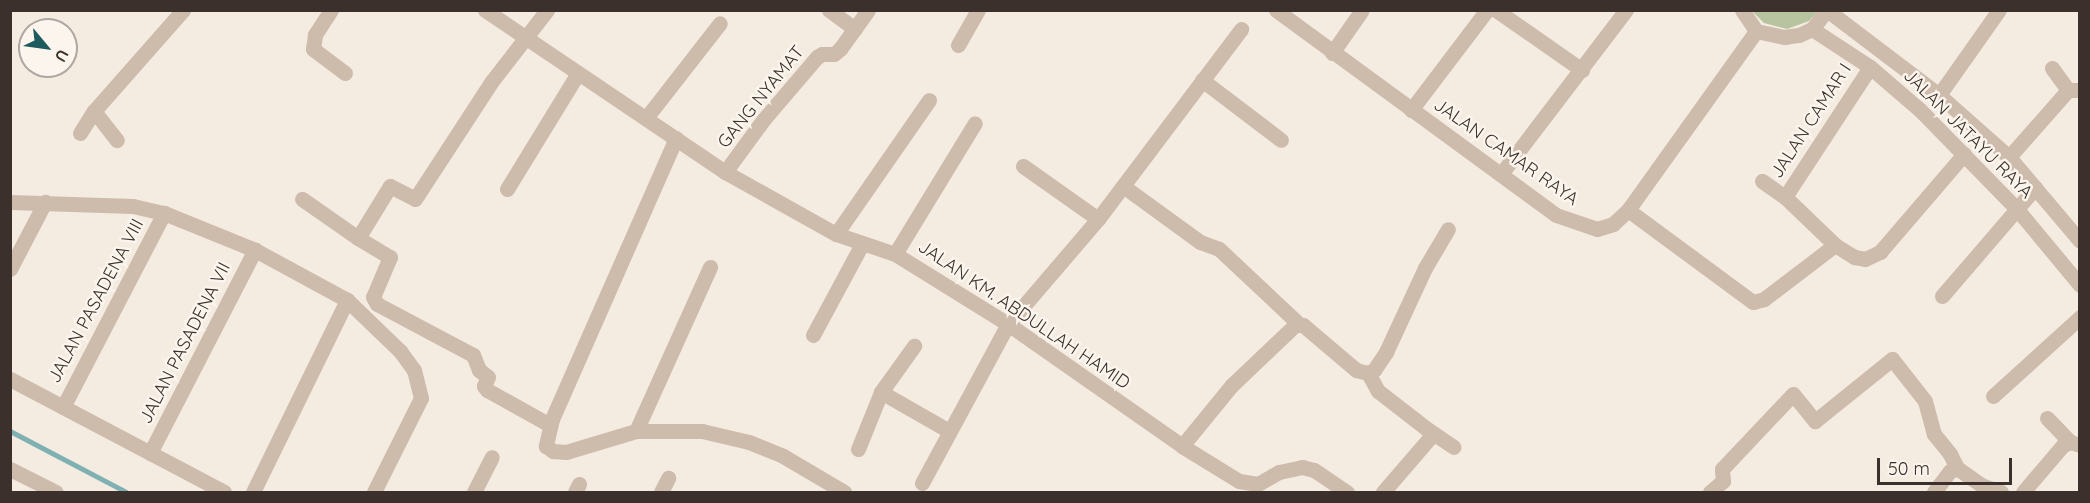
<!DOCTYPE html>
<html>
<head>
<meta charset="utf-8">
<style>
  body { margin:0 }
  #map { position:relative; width:2090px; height:503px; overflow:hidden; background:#f4ebe1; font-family:Quicksand,sans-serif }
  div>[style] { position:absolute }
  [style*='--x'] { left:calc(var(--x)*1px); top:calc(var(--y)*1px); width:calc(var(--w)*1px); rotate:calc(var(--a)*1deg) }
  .green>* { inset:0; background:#b8c4a0 }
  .stream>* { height:5px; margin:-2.5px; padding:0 2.5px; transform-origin:2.5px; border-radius:2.5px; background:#7fb0b2 }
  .minor>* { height:15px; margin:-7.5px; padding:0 7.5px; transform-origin:7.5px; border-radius:7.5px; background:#cdbbac }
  span { translate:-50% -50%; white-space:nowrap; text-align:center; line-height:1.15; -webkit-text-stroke:5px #fbf5ee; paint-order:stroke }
  .street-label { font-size:18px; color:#3b302b }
  .frame { position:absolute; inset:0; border:12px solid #3b302b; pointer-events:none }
  .north { position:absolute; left:18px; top:18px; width:60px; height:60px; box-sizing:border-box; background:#fbf5ee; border:2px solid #aea6a0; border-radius:50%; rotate:119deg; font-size:16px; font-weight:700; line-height:24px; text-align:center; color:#3b302b }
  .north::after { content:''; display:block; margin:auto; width:21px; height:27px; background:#1f5a5e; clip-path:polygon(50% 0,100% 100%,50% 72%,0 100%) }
  .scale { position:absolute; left:1877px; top:458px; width:135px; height:27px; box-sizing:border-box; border:3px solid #3b302b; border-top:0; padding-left:8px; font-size:18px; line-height:21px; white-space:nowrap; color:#3b302b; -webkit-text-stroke:4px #fbf5ee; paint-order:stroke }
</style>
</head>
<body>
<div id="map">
  <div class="green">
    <div style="clip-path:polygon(1752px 11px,1818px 11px,1809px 21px,1787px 29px,1764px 23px)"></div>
  </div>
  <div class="stream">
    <div style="--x:10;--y:431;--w:131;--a:27.7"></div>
  </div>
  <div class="minor">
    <div style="--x:331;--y:10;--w:30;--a:123"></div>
    <div style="--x:315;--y:35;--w:14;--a:98"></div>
    <div style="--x:313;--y:49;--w:40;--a:37"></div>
    <div style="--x:485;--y:10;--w:290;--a:34"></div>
    <div style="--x:725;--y:172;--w:127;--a:29.2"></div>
    <div style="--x:836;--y:234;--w:62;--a:18.7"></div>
    <div style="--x:895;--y:254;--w:133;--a:31.8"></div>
    <div style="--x:1008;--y:324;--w:213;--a:35"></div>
    <div style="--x:1182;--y:446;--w:67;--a:31.6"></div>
    <div style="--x:1239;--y:481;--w:19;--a:9"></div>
    <div style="--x:1258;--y:484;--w:24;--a:-30"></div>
    <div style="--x:1279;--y:472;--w:24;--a:-12"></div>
    <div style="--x:1302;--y:467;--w:12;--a:14"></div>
    <div style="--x:1314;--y:470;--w:40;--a:34"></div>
    <div style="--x:829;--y:10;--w:32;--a:36"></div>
    <div style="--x:1276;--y:10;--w:347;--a:36.2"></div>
    <div style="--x:1556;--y:215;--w:43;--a:18.9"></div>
    <div style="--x:1597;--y:229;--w:17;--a:-17"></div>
    <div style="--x:1613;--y:224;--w:21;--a:-43"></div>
    <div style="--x:1628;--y:210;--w:220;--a:-54.4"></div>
    <div style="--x:1496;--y:10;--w:105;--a:34.9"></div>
    <div style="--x:1742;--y:10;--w:25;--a:56"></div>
    <div style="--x:1756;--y:31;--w:29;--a:12"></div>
    <div style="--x:1784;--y:37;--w:15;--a:-8"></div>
    <div style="--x:1799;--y:35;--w:14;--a:-25"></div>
    <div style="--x:1812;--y:29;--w:24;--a:-52"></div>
    <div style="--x:1827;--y:10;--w:141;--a:37.2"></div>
    <div style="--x:1939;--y:95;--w:94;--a:41.5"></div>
    <div style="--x:2009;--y:157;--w:110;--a:49.8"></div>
    <div style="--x:1812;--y:29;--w:69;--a:33.2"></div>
    <div style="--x:1870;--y:67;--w:66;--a:40.7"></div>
    <div style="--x:1920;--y:110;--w:137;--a:45.6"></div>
    <div style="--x:2016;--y:208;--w:100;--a:50.3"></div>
    <div style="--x:958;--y:45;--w:40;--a:-60.3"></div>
    <div style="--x:1332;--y:53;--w:52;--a:-55.1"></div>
    <div style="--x:2052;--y:68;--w:27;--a:54"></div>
    <div style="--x:2068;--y:90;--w:12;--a:0"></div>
    <div style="--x:1202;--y:80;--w:99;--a:37.2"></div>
    <div style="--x:1939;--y:95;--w:104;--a:-54.8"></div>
    <div style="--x:1411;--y:110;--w:126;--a:-52.8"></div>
    <div style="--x:94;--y:111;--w:37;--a:52"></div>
    <div style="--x:646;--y:118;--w:120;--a:-52.1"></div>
    <div style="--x:80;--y:133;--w:26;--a:-58"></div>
    <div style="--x:94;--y:111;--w:135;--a:-48.6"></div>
    <div style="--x:676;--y:138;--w:307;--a:113.8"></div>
    <div style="--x:552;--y:419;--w:28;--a:103"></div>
    <div style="--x:546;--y:446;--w:9;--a:36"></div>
    <div style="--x:553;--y:451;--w:13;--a:4"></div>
    <div style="--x:566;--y:452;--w:73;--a:-16.7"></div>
    <div style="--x:636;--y:431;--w:66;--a:0"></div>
    <div style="--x:702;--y:431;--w:48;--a:13.2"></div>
    <div style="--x:749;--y:442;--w:37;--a:22"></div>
    <div style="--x:783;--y:456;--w:71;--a:30.5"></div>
    <div style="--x:2009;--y:157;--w:89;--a:-48.6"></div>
    <div style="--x:1023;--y:166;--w:92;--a:35.2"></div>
    <div style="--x:725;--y:172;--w:66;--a:-53.7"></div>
    <div style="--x:764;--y:119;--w:82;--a:-49.5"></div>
    <div style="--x:817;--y:57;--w:6;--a:-31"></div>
    <div style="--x:822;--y:54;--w:12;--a:0"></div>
    <div style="--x:834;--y:54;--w:8;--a:-40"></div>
    <div style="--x:840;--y:49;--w:48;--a:-54.3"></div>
    <div style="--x:1501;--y:174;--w:206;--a:-52.7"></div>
    <div style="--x:1762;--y:181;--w:28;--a:35"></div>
    <div style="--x:1785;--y:197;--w:69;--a:43.8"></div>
    <div style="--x:1835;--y:245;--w:22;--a:32"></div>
    <div style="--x:1854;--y:257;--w:11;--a:10"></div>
    <div style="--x:1865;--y:259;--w:17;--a:-25"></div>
    <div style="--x:1880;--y:252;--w:129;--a:-49.4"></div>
    <div style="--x:1123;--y:186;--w:95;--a:36"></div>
    <div style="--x:1200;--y:242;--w:20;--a:20"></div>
    <div style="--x:1219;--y:249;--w:110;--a:43.2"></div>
    <div style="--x:507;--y:189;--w:136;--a:-58.5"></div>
    <div style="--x:1785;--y:197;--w:155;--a:-56.8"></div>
    <div style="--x:302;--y:199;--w:68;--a:34.9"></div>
    <div style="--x:358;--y:238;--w:61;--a:-58.4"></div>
    <div style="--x:390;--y:186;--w:28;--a:27"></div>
    <div style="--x:415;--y:199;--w:141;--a:-56.9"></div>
    <div style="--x:492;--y:81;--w:90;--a:-52.2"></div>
    <div style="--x:10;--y:202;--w:123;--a:1.9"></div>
    <div style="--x:133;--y:206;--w:32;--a:13"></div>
    <div style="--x:164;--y:213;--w:98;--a:22.1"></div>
    <div style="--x:255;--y:250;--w:105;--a:28.5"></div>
    <div style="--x:347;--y:300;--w:74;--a:43.9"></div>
    <div style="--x:400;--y:351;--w:24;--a:54"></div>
    <div style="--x:414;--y:370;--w:29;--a:76"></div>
    <div style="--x:421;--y:398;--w:105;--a:116.6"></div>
    <div style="--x:1628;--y:210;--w:155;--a:36.4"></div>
    <div style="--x:1753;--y:302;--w:11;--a:-15"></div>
    <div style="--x:1764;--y:299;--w:89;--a:-37.3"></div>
    <div style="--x:836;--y:234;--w:163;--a:-55.2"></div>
    <div style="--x:358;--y:238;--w:37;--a:31"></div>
    <div style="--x:390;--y:257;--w:43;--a:113"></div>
    <div style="--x:373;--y:297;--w:8;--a:60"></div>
    <div style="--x:377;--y:304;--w:109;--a:28"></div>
    <div style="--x:473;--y:355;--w:16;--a:68"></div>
    <div style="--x:479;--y:370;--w:11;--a:38"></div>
    <div style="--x:488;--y:377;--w:10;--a:114"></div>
    <div style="--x:484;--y:386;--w:5;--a:53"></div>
    <div style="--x:487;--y:390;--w:72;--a:29.1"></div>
    <div style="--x:895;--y:254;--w:153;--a:-58.6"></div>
    <div style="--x:10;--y:269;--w:76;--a:-62.4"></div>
    <div style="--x:1942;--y:296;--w:143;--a:-49.3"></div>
    <div style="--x:813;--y:335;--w:103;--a:-61.7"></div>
    <div style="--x:1368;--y:373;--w:21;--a:61"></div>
    <div style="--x:1378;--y:391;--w:62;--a:37.8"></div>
    <div style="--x:1427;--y:429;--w:32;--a:34"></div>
    <div style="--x:10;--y:379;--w:242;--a:27.8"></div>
    <div style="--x:881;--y:392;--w:78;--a:29.8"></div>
    <div style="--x:1993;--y:396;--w:118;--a:-42.2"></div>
    <div style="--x:63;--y:407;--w:219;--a:-62.5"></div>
    <div style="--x:2047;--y:418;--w:33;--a:46"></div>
    <div style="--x:636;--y:431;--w:180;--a:-65.7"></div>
    <div style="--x:1182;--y:446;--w:79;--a:-50.7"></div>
    <div style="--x:1232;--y:385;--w:87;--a:-43.6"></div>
    <div style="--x:1295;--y:325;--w:8;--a:0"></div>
    <div style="--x:1303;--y:325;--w:70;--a:40.3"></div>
    <div style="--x:1356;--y:370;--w:12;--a:14"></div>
    <div style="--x:1368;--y:373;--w:7;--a:-27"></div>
    <div style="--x:1374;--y:370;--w:22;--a:-56"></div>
    <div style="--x:1386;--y:352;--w:93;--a:-65.1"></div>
    <div style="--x:1425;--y:268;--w:45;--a:-59.5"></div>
    <div style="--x:858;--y:449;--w:61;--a:-68"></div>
    <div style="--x:881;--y:392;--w:57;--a:-54.3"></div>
    <div style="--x:150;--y:453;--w:229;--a:-62.7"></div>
    <div style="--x:10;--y:469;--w:51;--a:26.6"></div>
    <div style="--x:922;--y:483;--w:181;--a:-61.6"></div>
    <div style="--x:1008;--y:324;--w:138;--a:-49.4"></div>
    <div style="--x:1098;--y:219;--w:238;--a:-53"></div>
    <div style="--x:253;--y:492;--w:214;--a:-63.9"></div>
    <div style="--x:474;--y:492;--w:39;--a:-63"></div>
    <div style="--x:575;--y:492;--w:9;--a:-63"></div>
    <div style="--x:661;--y:492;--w:16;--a:-63"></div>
    <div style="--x:1383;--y:492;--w:77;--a:-49.2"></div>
    <div style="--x:1710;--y:492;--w:17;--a:-40"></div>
    <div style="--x:1723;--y:481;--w:12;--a:-95"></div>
    <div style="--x:1722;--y:469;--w:103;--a:-46.6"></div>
    <div style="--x:1793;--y:394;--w:35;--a:51"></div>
    <div style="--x:1815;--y:421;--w:99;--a:-38.8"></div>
    <div style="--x:1892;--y:359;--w:53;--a:51.8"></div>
    <div style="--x:1925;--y:401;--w:34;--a:75"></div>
    <div style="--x:1934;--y:434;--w:26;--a:51"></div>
    <div style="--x:1950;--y:454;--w:16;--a:63"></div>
    <div style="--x:1934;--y:492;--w:26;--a:-53"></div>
    <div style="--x:1950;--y:471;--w:8;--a:-23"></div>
    <div style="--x:1957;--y:468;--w:29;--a:35"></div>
    <div style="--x:1981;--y:485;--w:21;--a:19"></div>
    <div style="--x:2023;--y:492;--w:62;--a:-49.6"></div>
    <div style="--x:2063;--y:445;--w:8;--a:-23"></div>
    <div style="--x:2070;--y:442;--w:10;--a:17"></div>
  </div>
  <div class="street-label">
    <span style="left:761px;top:97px;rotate:-51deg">GANG NYAMAT</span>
    <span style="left:1811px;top:121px;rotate:-57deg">JALAN CAMAR I</span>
    <span style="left:1968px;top:134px;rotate:45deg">JALAN JATAYU RAYA</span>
    <span style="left:1506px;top:152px;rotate:35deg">JALAN CAMAR RAYA</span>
    <span style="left:96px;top:301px;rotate:-62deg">JALAN PASADENA VIII</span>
    <span style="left:1024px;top:315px;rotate:34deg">JALAN KM. ABDULLAH HAMID</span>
    <span style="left:185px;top:343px;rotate:-63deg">JALAN PASADENA VII</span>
  </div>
  <div class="frame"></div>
  <div class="north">U</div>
  <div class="scale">50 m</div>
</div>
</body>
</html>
